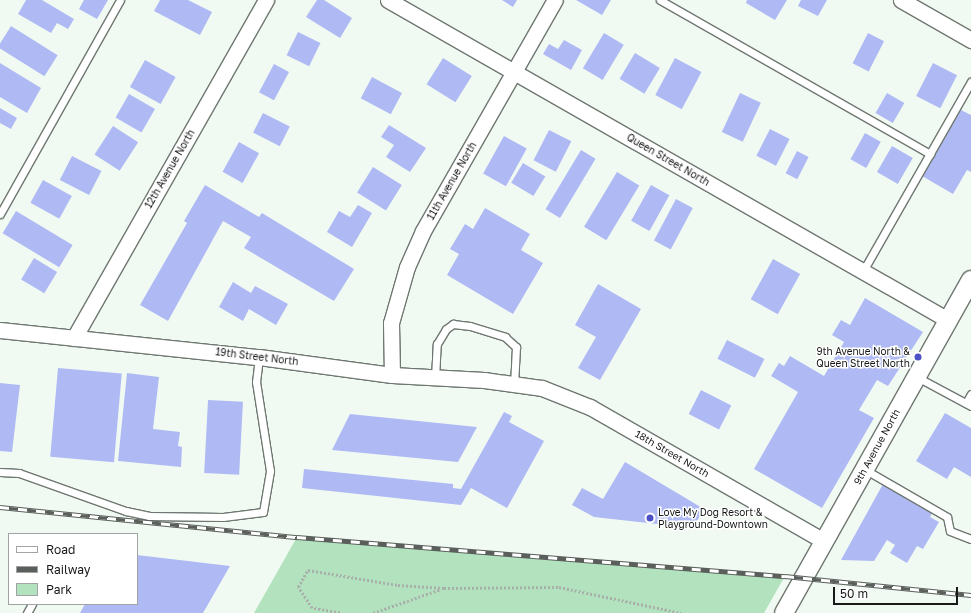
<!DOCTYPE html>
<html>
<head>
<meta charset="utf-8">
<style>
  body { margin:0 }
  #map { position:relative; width:971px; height:613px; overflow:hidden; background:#f1faf2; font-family:"Golos Text",sans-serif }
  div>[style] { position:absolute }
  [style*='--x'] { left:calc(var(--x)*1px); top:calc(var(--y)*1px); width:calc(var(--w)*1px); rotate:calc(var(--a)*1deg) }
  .green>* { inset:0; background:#b2e3be }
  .building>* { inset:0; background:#afbaf4; transform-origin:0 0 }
  .path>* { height:2.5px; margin-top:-1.25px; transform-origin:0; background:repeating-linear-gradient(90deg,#a9b0aa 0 2px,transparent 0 4px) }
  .roads { filter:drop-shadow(1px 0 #6f7771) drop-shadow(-1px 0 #6f7771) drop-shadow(0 1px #6f7771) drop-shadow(0 -1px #6f7771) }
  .service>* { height:7px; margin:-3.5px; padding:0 3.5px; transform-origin:3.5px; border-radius:3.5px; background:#fff }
  .minor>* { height:15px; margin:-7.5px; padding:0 7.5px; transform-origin:7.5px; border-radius:7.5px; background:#fff }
  .tertiary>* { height:18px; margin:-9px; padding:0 9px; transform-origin:9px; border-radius:9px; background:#fff }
  .rail>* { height:4.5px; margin-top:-2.25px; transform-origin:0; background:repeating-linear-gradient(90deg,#fff 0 9px,#5a5f5b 0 18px); box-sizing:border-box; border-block:1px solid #5a5f5b }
  .dots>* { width:11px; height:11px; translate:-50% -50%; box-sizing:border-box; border:2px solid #fff; border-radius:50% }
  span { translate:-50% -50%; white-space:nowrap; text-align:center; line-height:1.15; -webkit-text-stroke:3px #fff; paint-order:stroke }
  .street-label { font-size:10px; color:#171a18 }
  .poi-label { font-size:10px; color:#171a18 }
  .right { translate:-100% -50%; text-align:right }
  .left { translate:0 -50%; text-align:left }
  .legend { position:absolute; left:8px; top:533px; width:130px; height:72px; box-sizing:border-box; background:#fff; border:1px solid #a2a3a3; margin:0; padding:5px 7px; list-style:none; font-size:12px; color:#171a18 }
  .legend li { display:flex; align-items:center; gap:8px; height:20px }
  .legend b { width:20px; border:1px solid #a2a3a3 }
  .scale { position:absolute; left:833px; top:587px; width:125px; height:18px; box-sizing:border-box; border:2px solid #171a18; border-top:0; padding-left:5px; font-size:12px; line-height:14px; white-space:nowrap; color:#171a18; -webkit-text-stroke:3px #fff; paint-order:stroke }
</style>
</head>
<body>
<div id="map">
  <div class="green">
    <div style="clip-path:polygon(297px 537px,785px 576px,764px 613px,254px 613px)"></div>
  </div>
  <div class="building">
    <div style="clip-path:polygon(26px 0,42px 0,74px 19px,68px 29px,57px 23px,51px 33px,18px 14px)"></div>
    <div style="clip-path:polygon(84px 0,108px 0,97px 19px,79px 9px)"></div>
    <div style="clip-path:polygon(160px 0,188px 0,212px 12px,200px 35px,154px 11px)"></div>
    <div style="clip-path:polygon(317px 0,324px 0,352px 18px,340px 38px,306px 17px)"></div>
    <div style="clip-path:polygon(502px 0,517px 0,513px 7px)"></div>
    <div style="clip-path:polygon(576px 0,611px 0,602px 15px)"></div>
    <div style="clip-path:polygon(747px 0,787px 0,775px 20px,746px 3px)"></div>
    <div style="clip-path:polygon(801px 0,827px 0,818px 16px,798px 6px)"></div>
    <div style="left:11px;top:26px;width:55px;height:25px;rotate:32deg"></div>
    <div style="left:298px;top:32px;width:25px;height:26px;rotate:26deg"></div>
    <div style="left:604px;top:33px;width:23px;height:41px;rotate:31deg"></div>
    <div style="left:868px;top:33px;width:18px;height:34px;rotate:27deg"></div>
    <div style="clip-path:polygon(564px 40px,582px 50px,571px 70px,543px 54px,549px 44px,558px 49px)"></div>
    <div style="left:635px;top:53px;width:29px;height:30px;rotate:31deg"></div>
    <div style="left:443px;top:58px;width:34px;height:31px;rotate:32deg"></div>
    <div style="left:675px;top:58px;width:30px;height:42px;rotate:28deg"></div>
    <div style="left:145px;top:60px;width:35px;height:31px;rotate:29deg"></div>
    <div style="clip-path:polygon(0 63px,41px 88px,27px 113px,0 97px)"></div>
    <div style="left:933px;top:63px;width:27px;height:37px;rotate:27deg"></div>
    <div style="left:274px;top:64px;width:17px;height:32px;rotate:28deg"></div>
    <div style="left:372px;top:77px;width:34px;height:24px;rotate:28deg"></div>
    <div style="left:740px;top:93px;width:23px;height:43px;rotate:25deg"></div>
    <div style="left:887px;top:93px;width:20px;height:23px;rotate:30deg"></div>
    <div style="left:129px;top:94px;width:30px;height:27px;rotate:30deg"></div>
    <div style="clip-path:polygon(0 108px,17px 118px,11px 129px,0 123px)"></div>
    <div style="clip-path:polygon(961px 110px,971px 115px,971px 172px,967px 170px,953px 194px,922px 176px)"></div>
    <div style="left:263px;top:113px;width:30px;height:22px;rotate:27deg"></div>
    <div style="clip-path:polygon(389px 125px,426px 148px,410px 172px,386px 157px,394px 145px,381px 137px)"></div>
    <div style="left:113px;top:126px;width:30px;height:34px;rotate:33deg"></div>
    <div style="left:770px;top:129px;width:22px;height:30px;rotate:27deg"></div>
    <div style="left:549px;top:130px;width:25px;height:34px;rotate:27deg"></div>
    <div style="left:865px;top:133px;width:18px;height:30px;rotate:29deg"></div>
    <div style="left:504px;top:136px;width:26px;height:43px;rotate:29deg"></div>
    <div style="left:239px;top:142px;width:23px;height:34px;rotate:29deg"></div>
    <div style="left:892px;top:146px;width:24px;height:30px;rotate:30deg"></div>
    <div style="left:581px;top:150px;width:17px;height:69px;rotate:31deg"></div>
    <div style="left:797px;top:151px;width:13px;height:25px;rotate:27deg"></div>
    <div style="left:72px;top:156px;width:33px;height:27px;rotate:27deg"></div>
    <div style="left:523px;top:163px;width:26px;height:23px;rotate:31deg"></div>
    <div style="left:373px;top:167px;width:34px;height:30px;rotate:32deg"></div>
    <div style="left:617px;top:172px;width:26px;height:64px;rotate:31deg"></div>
    <div style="left:43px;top:180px;width:33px;height:26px;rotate:29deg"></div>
    <div style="clip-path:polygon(205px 185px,259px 217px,262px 213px,354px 269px,334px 301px,244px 248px,251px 237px,223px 221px,168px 321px,140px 305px,187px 223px,184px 221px)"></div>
    <div style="left:651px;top:185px;width:21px;height:41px;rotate:29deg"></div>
    <div style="left:676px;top:199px;width:19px;height:47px;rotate:28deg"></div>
    <div style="clip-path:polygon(358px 205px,372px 213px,352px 247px,327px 232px,339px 211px,350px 217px)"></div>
    <div style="clip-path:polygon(485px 208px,530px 234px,521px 250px,543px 263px,513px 314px,447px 275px,459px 254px,450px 249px,465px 224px,473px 229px)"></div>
    <div style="left:16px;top:211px;width:66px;height:26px;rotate:31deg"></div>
    <div style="left:34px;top:258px;width:27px;height:25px;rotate:31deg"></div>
    <div style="left:773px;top:259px;width:31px;height:46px;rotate:29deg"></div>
    <div style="clip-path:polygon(233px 282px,251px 293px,255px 286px,288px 304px,276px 325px,249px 309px,243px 321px,219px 307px)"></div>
    <div style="clip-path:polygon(598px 284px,641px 309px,600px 380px,578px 368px,596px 337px,575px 325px)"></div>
    <div style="clip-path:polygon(865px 298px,923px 332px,888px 386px,877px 380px,859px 410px,874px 418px,822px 508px,754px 469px,798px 392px,771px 376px,779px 363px,784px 366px,790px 356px,824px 376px,844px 342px,832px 335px,841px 320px,850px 325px)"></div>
    <div style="left:727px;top:340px;width:42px;height:21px;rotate:27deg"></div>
    <div style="left:58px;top:368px;width:64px;height:89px;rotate:5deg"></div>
    <div style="clip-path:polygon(127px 373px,159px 377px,153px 429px,180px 432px,178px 446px,182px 447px,181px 467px,118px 461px)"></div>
    <div style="clip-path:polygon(0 383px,20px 385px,12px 452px,0 451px)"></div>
    <div style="left:701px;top:390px;width:34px;height:27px;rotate:27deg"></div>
    <div style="left:208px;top:400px;width:35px;height:73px;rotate:3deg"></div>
    <div style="clip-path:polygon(504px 412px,512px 416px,509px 422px,544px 441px,507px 508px,471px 488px,461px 505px,302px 488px,304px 469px,453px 484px,453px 488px,461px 489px)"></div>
    <div style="clip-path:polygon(945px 413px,971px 428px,971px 477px,954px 467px,947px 479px,916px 461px)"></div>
    <div style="clip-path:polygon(350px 414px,477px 427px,458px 462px,332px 450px)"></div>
    <div style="clip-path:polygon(625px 462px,704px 509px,693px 528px,594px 517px,572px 505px,582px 488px,603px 499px)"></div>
    <div style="clip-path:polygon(883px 484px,933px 512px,930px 517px,939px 522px,923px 549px,917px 546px,907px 563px,890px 553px,895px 545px,887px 540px,874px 561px,841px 560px)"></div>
    <div style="clip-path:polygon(137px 555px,230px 566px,203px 613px,80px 613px,85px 604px,137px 604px)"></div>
  </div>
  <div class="path">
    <div style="--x:340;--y:613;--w:28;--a:-170"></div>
    <div style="--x:312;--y:608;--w:25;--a:-124"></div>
    <div style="--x:298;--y:587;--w:20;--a:-60"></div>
    <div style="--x:308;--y:570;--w:91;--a:9.5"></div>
    <div style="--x:398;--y:585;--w:46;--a:3.7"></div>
    <div style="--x:444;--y:588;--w:115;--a:-0.5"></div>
    <div style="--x:559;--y:587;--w:125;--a:12"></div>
    <div style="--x:373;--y:613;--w:72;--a:-19.4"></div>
  </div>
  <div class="roads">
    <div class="service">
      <div style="--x:660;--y:0;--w:311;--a:29.7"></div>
      <div style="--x:0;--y:214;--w:245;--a:-60.7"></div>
      <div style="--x:863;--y:271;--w:218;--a:-60.3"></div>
      <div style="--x:917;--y:377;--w:61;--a:28.2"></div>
      <div style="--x:435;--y:378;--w:34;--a:-87"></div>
      <div style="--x:437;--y:344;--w:17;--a:-59"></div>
      <div style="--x:446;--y:329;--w:9;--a:-36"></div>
      <div style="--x:453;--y:324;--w:17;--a:7"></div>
      <div style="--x:470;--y:326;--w:37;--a:17"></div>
      <div style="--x:505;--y:337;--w:15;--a:42"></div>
      <div style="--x:516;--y:347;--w:36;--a:93"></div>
      <div style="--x:966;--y:403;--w:10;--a:-61"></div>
      <div style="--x:864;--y:469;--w:96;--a:30"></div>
      <div style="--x:947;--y:517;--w:14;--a:78"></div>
      <div style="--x:950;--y:531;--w:22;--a:21"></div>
      <div style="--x:0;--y:472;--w:19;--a:3"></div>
      <div style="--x:19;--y:473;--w:114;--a:19.6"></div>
      <div style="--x:126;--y:511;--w:24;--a:12"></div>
      <div style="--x:149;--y:516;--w:74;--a:0.8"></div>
      <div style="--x:223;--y:517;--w:40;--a:-7.1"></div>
      <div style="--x:263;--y:512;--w:42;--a:-80.3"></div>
      <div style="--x:270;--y:471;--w:90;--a:-98.9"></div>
      <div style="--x:256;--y:382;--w:25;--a:-83"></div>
      <div style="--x:27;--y:613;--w:10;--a:-61"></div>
    </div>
    <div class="minor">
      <div style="--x:388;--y:0;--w:645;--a:29.74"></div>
      <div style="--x:901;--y:0;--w:81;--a:29.7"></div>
      <div style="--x:0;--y:330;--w:260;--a:6"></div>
      <div style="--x:259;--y:357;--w:134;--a:7.7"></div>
      <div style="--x:392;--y:375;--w:92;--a:3.1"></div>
      <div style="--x:484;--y:380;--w:59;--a:7.9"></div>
      <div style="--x:542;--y:388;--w:52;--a:21.6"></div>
      <div style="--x:590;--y:407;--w:270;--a:29.8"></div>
      <div style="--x:74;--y:338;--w:389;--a:-60.4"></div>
      <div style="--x:392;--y:375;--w:52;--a:-91.1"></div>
      <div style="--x:391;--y:323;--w:58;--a:-74.1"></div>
      <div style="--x:407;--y:267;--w:39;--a:-66"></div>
      <div style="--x:423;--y:231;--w:266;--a:-60.3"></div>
    </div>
    <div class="tertiary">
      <div style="--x:784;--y:613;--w:382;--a:-60.7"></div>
    </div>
  </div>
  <div class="rail">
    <div style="--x:0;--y:507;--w:299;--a:5.8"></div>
    <div style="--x:297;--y:537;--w:490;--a:4.6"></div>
    <div style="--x:785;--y:576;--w:187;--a:5.8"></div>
  </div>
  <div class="dots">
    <div style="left:918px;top:357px;background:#4c51c6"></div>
    <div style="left:650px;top:518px;background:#4c51c6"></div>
  </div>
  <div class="street-label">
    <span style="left:668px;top:160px;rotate:30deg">Queen Street North</span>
    <span style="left:170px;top:169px;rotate:-60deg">12th Avenue North</span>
    <span style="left:452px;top:181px;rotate:-60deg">11th Avenue North</span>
    <span style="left:257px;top:357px;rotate:7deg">19th Street North</span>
    <span style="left:877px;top:447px;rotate:-61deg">9th Avenue North</span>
    <span style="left:672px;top:454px;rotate:30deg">18th Street North</span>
  </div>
  <div class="poi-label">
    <span class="right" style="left:910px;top:357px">9th Avenue North &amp;<br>Queen Street North</span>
    <span class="left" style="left:658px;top:518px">Love My Dog Resort &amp;<br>Playground-Downtown</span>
  </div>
  <ul class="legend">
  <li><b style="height:5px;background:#fff"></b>Road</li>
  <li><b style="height:5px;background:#5a5f5b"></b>Railway</li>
  <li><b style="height:11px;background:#b2e3be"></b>Park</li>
  </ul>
  <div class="scale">50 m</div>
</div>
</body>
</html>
